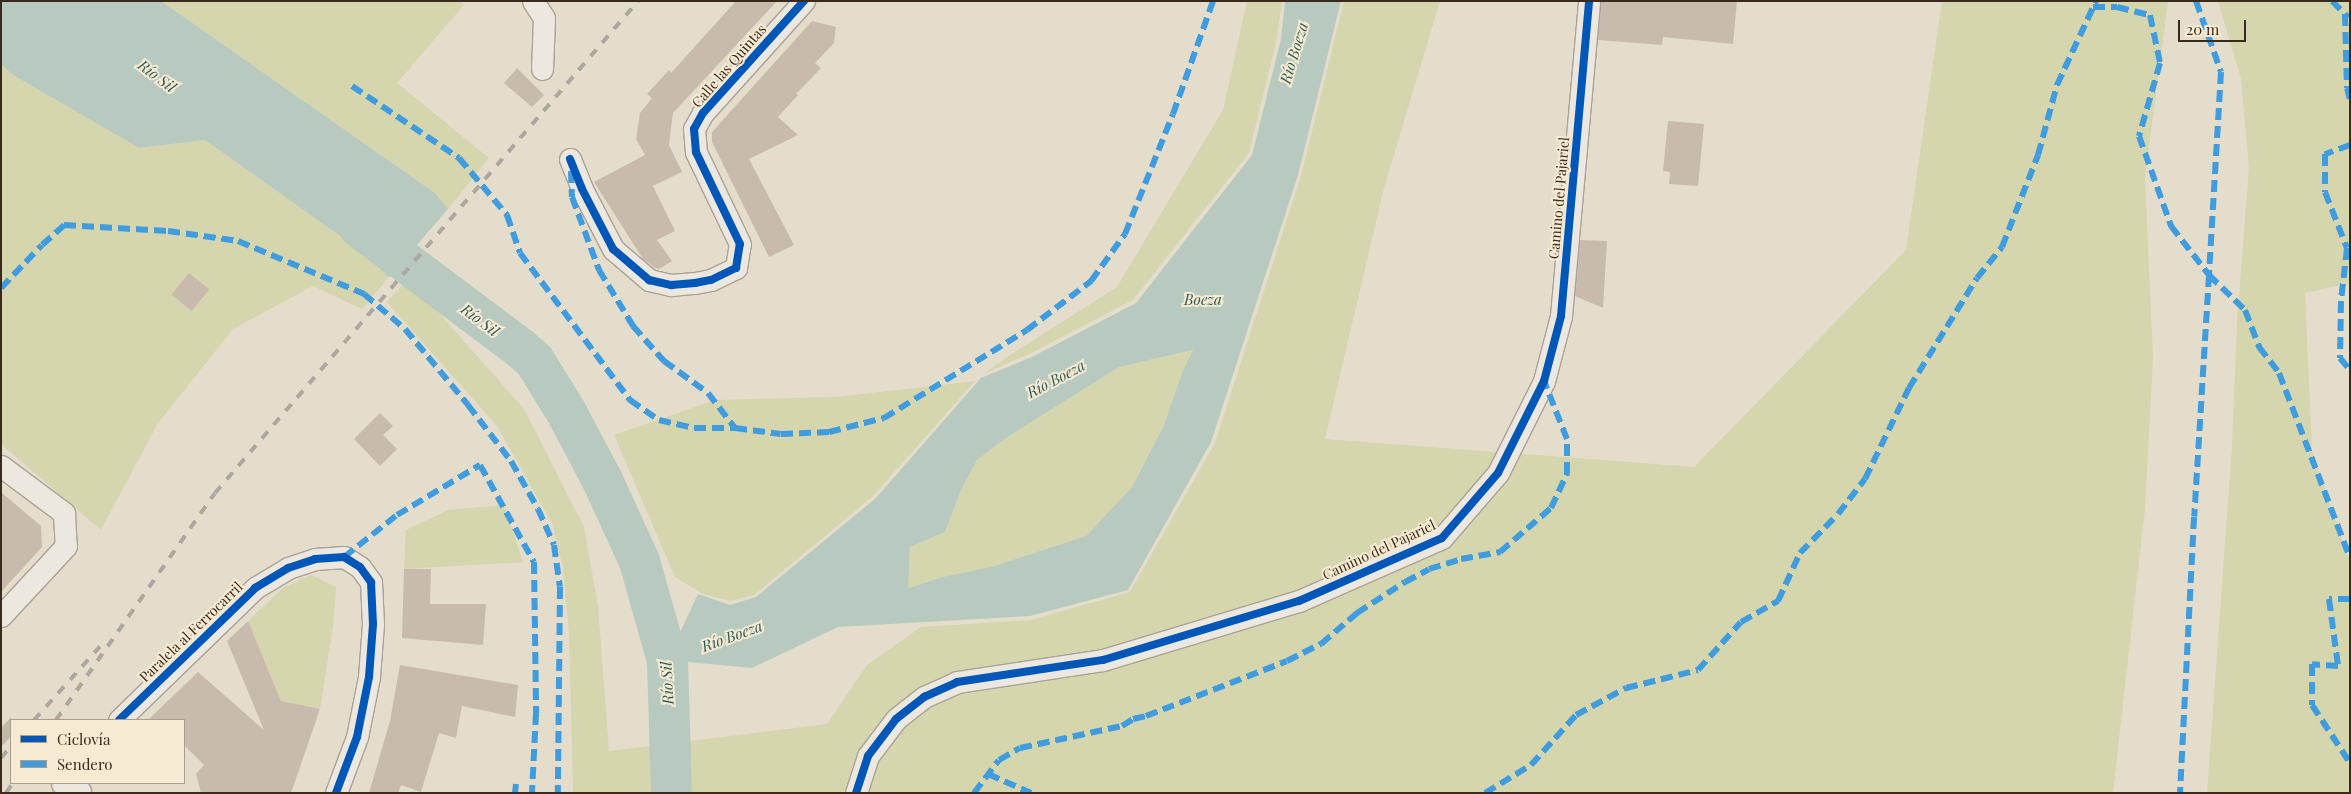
<!DOCTYPE html>
<html>
<head>
<meta charset="utf-8">
<style>
  body { margin:0 }
  #map { position:relative; width:2351px; height:794px; overflow:hidden; background:#e4ddcc; font-family:"Playfair Display",serif }
  div>[style] { position:absolute }
  [style*='--x'] { left:calc(var(--x)*1px); top:calc(var(--y)*1px); width:calc(var(--w)*1px); rotate:calc(var(--a)*1deg) }
  .green>* { inset:0; background:#d5d5ae }
  .water>* { inset:0; background:#b8cabf }
  .river>* { height:41px; margin:-20.5px; padding:0 20.5px; transform-origin:20.5px; border-radius:20.5px; background:#b8cabf }
  .building>* { inset:0; background:#c8bbad; transform-origin:0 0 }
  .secondary-tunnel>* { height:28px; margin-top:-14px; transform-origin:0; background:repeating-linear-gradient(90deg,#c2b9a9 0 28px,transparent 0 42px) }
  .roads { filter:drop-shadow(1px 0 #aaa296) drop-shadow(-1px 0 #aaa296) drop-shadow(0 1px #aaa296) drop-shadow(0 -1px #aaa296) }
  .street>* { height:21px; margin:-10.5px; padding:0 10.5px; transform-origin:10.5px; border-radius:10.5px; background:#ece8df }
  .secondary>* { height:28px; margin:-14px; padding:0 14px; transform-origin:14px; border-radius:14px; background:#ece8df }
  .rail>* { height:4px; margin-top:-2px; transform-origin:0; background:repeating-linear-gradient(90deg,#aca79f 0 9px,transparent 0 18px) }
  .quiet>* { height:6px; margin-top:-3px; transform-origin:0; background:repeating-linear-gradient(90deg,#3e9cdf 0 12px,transparent 0 18px) }
  .cycleway>* { height:8px; margin:-4px; padding:0 4px; transform-origin:4px; border-radius:4px; background:#0057b8 }
  span { translate:-50% -50%; white-space:nowrap; text-align:center; line-height:1.15; -webkit-text-stroke:4px #f6ebd2; paint-order:stroke }
  .street-label { font-size:14px; color:#392a1d }
  .water-label { font-size:15px; color:#2c5956; font-style:italic }
  .frame { position:absolute; inset:0; border:2px solid #392a1d; pointer-events:none }
  .legend { position:absolute; left:10px; top:719px; width:175px; height:65px; box-sizing:border-box; background:#f6ebd2; border:1px solid #aa9e8a; margin:0; padding:6px 9px; list-style:none; font-size:15px; color:#392a1d }
  .legend li { display:flex; align-items:center; gap:10px; height:25px }
  .legend b { width:25px; border:1px solid #aa9e8a }
  .scale { position:absolute; left:2178px; top:20px; width:68px; height:22px; box-sizing:border-box; border:2px solid #392a1d; border-top:0; padding-left:6px; font-size:15px; line-height:18px; white-space:nowrap; color:#392a1d; -webkit-text-stroke:4px #f6ebd2; paint-order:stroke }
</style>
</head>
<body>
<div id="map">
  <div class="green">
    <div style="clip-path:polygon(161px 1px,460px 1px,464px 5px,397px 83px,489px 158px,448px 209px,435px 193px)"></div>
    <div style="clip-path:polygon(1247px 1px,1282px 1px,1277px 38px,1249px 153px,1133px 300px,1031px 353px,985px 373px,1007px 357px,1117px 287px,1223px 110px)"></div>
    <div style="clip-path:polygon(1344px 1px,1440px 1px,1384px 188px,1325px 439px,1694px 467px,1906px 250px,1942px 1px,2168px 1px,2145px 178px,2153px 358px,2145px 508px,2113px 793px,573px 793px,569px 631px,563px 568px,552px 523px,497px 426px,387px 302px,408px 278px,524px 409px,584px 527px,598px 606px,609px 751px,827px 724px,867px 665px,921px 627px,1031px 620px,1130px 592px,1215px 443px,1301px 176px)"></div>
    <div style="clip-path:polygon(2218px 1px,2350px 1px,2350px 283px,2305px 293px,2312px 451px,2350px 563px,2350px 793px,2207px 793px,2232px 446px,2237px 323px,2249px 167px,2241px 79px)"></div>
    <div style="clip-path:polygon(1px 64px,13px 75px,139px 148px,205px 140px,357px 248px,389px 277px,362px 309px,313px 286px,233px 329px,158px 423px,101px 530px,1px 444px)"></div>
    <div style="clip-path:polygon(1194px 350px,1182px 373px,1164px 425px,1132px 487px,1086px 536px,991px 567px,942px 577px,907px 588px,910px 547px,945px 532px,962px 488px,977px 460px,1006px 438px,1119px 367px)"></div>
    <div style="clip-path:polygon(975px 381px,873px 496px,754px 595px,729px 601px,701px 593px,675px 577px,614px 435px,716px 400px,837px 397px)"></div>
    <div style="clip-path:polygon(504px 505px,523px 562px,404px 569px,406px 530px,448px 510px)"></div>
    <div style="clip-path:polygon(311px 575px,336px 587px,333px 627px,320px 709px,281px 701px,248px 621px,283px 588px)"></div>
  </div>
  <div class="water">
    <div style="clip-path:polygon(1px 1px,161px 1px,435px 193px,448px 209px,389px 277px,357px 248px,205px 140px,139px 148px,13px 75px,1px 64px)"></div>
    <div style="clip-path:polygon(evenodd,1285px 1px,1341px 1px,1298px 175px,1211px 442px,1128px 590px,1030px 616px,838px 627px,752px 668px,667px 660px,698px 594px,730px 605px,756px 597px,876px 498px,981px 378px,1032px 357px,1136px 303px,1252px 155px,1281px 39px,1285px 1px,1193px 350px,1182px 373px,1164px 425px,1132px 487px,1086px 536px,991px 567px,942px 577px,908px 588px,910px 547px,945px 532px,962px 488px,977px 460px,1006px 438px,1119px 367px,1193px 350px)"></div>
  </div>
  <div class="river">
    <div style="--x:359;--y:227;--w:201;--a:36.9"></div>
    <div style="--x:520;--y:348;--w:18;--a:41"></div>
    <div style="--x:534;--y:360;--w:61;--a:58.4"></div>
    <div style="--x:566;--y:412;--w:77;--a:62.1"></div>
    <div style="--x:602;--y:480;--w:89;--a:65.4"></div>
    <div style="--x:639;--y:561;--w:103;--a:74.2"></div>
    <div style="--x:667;--y:660;--w:133;--a:88.3"></div>
  </div>
  <div class="building">
    <div style="clip-path:polygon(736px 1px,777px 1px,673px 113px,669px 145px,682px 172px,653px 186px,675px 231px,657px 240px,672px 261px,659px 269px,655px 268px,643px 259px,594px 182px,645px 155px,636px 139px,640px 113px,652px 98px,647px 94px,669px 70px,671px 73px)"></div>
    <div style="clip-path:polygon(1601px 1px,1737px 1px,1733px 44px,1663px 37px,1662px 45px,1598px 40px)"></div>
    <div style="clip-path:polygon(812px 21px,836px 27px,834px 43px,815px 63px,821px 68px,796px 94px,798px 95px,778px 117px,798px 135px,749px 159px,794px 245px,769px 257px,712px 142px,712px 132px)"></div>
    <div style="clip-path:polygon(517px 68px,544px 95px,532px 107px,504px 83px)"></div>
    <div style="clip-path:polygon(1668px 121px,1704px 124px,1698px 186px,1669px 184px,1670px 172px,1663px 171px)"></div>
    <div style="clip-path:polygon(1580px 240px,1607px 241px,1603px 308px,1575px 296px)"></div>
    <div style="left:189px;top:273px;width:26px;height:28px;rotate:39deg"></div>
    <div style="clip-path:polygon(380px 413px,393px 426px,383px 435px,397px 449px,380px 466px,354px 439px)"></div>
    <div style="clip-path:polygon(1px 492px,41px 526px,42px 547px,1px 592px)"></div>
    <div style="clip-path:polygon(404px 569px,431px 569px,430px 604px,486px 604px,483px 645px,402px 638px)"></div>
    <div style="clip-path:polygon(248px 621px,281px 701px,320px 709px,291px 793px,201px 793px,196px 774px,204px 765px,184px 745px,184px 720px,148px 720px,198px 672px,264px 730px,227px 641px)"></div>
    <div style="clip-path:polygon(400px 665px,518px 685px,515px 717px,462px 706px,456px 738px,439px 733px,421px 792px,401px 785px,398px 793px,369px 793px,390px 721px)"></div>
  </div>
  <div class="secondary-tunnel">
    <div style="--x:1;--y:728;--w:13;--a:42"></div>
  </div>
  <div class="roads">
    <div class="street">
      <div style="--x:533;--y:1;--w:20;--a:57"></div>
      <div style="--x:544;--y:18;--w:51;--a:92.2"></div>
      <div style="--x:570;--y:159;--w:32;--a:68"></div>
      <div style="--x:582;--y:189;--w:68;--a:62.7"></div>
      <div style="--x:613;--y:249;--w:48;--a:40.7"></div>
      <div style="--x:649;--y:280;--w:23;--a:13"></div>
      <div style="--x:671;--y:285;--w:24;--a:-5"></div>
      <div style="--x:695;--y:283;--w:16;--a:-11"></div>
      <div style="--x:711;--y:280;--w:28;--a:-26"></div>
      <div style="--x:736;--y:268;--w:24;--a:-81"></div>
      <div style="--x:740;--y:244;--w:102;--a:-115.6"></div>
      <div style="--x:696;--y:152;--w:23;--a:-95"></div>
      <div style="--x:694;--y:129;--w:18;--a:-61"></div>
      <div style="--x:703;--y:113;--w:151;--a:-48"></div>
      <div style="--x:1;--y:466;--w:79;--a:36.7"></div>
      <div style="--x:64;--y:513;--w:33;--a:87"></div>
      <div style="--x:66;--y:546;--w:96;--a:132.9"></div>
      <div style="--x:119;--y:720;--w:190;--a:-44.1"></div>
      <div style="--x:255;--y:588;--w:39;--a:-31"></div>
      <div style="--x:288;--y:568;--w:28;--a:-18"></div>
      <div style="--x:315;--y:559;--w:29;--a:-4"></div>
      <div style="--x:344;--y:557;--w:19;--a:32"></div>
      <div style="--x:360;--y:567;--w:19;--a:54"></div>
      <div style="--x:371;--y:582;--w:42;--a:87.3"></div>
      <div style="--x:373;--y:624;--w:53;--a:94.3"></div>
      <div style="--x:369;--y:677;--w:61;--a:101.3"></div>
      <div style="--x:357;--y:737;--w:60;--a:110.6"></div>
      <div style="--x:856;--y:793;--w:39;--a:-72"></div>
      <div style="--x:868;--y:756;--w:46;--a:-52.9"></div>
      <div style="--x:896;--y:719;--w:36;--a:-38"></div>
      <div style="--x:924;--y:697;--w:36;--a:-24"></div>
      <div style="--x:957;--y:682;--w:148;--a:-8.6"></div>
      <div style="--x:1103;--y:660;--w:205;--a:-16.8"></div>
      <div style="--x:1299;--y:601;--w:156;--a:-23.8"></div>
      <div style="--x:1442;--y:538;--w:86;--a:-49.3"></div>
      <div style="--x:1498;--y:473;--w:103;--a:-63.4"></div>
      <div style="--x:1544;--y:381;--w:67;--a:-75.3"></div>
      <div style="--x:1561;--y:316;--w:316;--a:-84.9"></div>
    </div>
    <div class="secondary">
      <div style="--x:66;--y:783;--w:15;--a:42"></div>
    </div>
  </div>
  <div class="rail">
    <div style="--x:34;--y:720;--w:105;--a:-48.1"></div>
    <div style="--x:56;--y:720;--w:277;--a:-55"></div>
    <div style="--x:215;--y:493;--w:649;--a:-49.31"></div>
    <div style="--x:1;--y:758;--w:16;--a:-50"></div>
    <div style="--x:6;--y:793;--w:12;--a:-55"></div>
  </div>
  <div class="quiet">
    <div style="--x:2196;--y:1;--w:75;--a:70.6"></div>
    <div style="--x:2221;--y:72;--w:203;--a:93.4"></div>
    <div style="--x:2209;--y:275;--w:50;--a:44.2"></div>
    <div style="--x:2245;--y:310;--w:40;--a:69"></div>
    <div style="--x:2259;--y:347;--w:33;--a:52"></div>
    <div style="--x:2279;--y:373;--w:198;--a:69"></div>
    <div style="--x:2332;--y:1;--w:23;--a:45"></div>
    <div style="--x:2093;--y:7;--w:24;--a:0"></div>
    <div style="--x:2117;--y:7;--w:34;--a:14"></div>
    <div style="--x:2150;--y:15;--w:49;--a:78.2"></div>
    <div style="--x:2160;--y:63;--w:76;--a:106"></div>
    <div style="--x:2139;--y:136;--w:96;--a:70.4"></div>
    <div style="--x:2171;--y:226;--w:62;--a:52.2"></div>
    <div style="--x:2209;--y:275;--w:242;--a:93.5"></div>
    <div style="--x:2194;--y:517;--w:276;--a:92.9"></div>
    <div style="--x:2345;--y:14;--w:74;--a:88.5"></div>
    <div style="--x:2347;--y:88;--w:11;--a:75"></div>
    <div style="--x:352;--y:86;--w:129;--a:33.9"></div>
    <div style="--x:459;--y:158;--w:75;--a:49.9"></div>
    <div style="--x:507;--y:215;--w:40;--a:71.1"></div>
    <div style="--x:520;--y:253;--w:184;--a:53.2"></div>
    <div style="--x:630;--y:400;--w:35;--a:35"></div>
    <div style="--x:659;--y:420;--w:36;--a:13"></div>
    <div style="--x:694;--y:428;--w:41;--a:0"></div>
    <div style="--x:735;--y:428;--w:46;--a:7.4"></div>
    <div style="--x:781;--y:434;--w:48;--a:-2.4"></div>
    <div style="--x:829;--y:432;--w:57;--a:-14.3"></div>
    <div style="--x:884;--y:418;--w:168;--a:-31.6"></div>
    <div style="--x:1027;--y:330;--w:81;--a:-37.4"></div>
    <div style="--x:1091;--y:281;--w:58;--a:-54.1"></div>
    <div style="--x:1125;--y:234;--w:129;--a:-68.2"></div>
    <div style="--x:1173;--y:114;--w:120;--a:-70.5"></div>
    <div style="--x:2350;--y:145;--w:27;--a:160"></div>
    <div style="--x:2325;--y:154;--w:38;--a:90"></div>
    <div style="--x:2325;--y:192;--w:60;--a:68.6"></div>
    <div style="--x:2347;--y:248;--w:53;--a:96.5"></div>
    <div style="--x:2341;--y:301;--w:57;--a:91"></div>
    <div style="--x:2340;--y:358;--w:16;--a:50"></div>
    <div style="--x:571;--y:171;--w:26;--a:88"></div>
    <div style="--x:572;--y:197;--w:78;--a:69.7"></div>
    <div style="--x:599;--y:270;--w:66;--a:58.7"></div>
    <div style="--x:633;--y:326;--w:47;--a:48.5"></div>
    <div style="--x:664;--y:361;--w:54;--a:36"></div>
    <div style="--x:708;--y:393;--w:44;--a:52.4"></div>
    <div style="--x:1;--y:288;--w:59;--a:-46.4"></div>
    <div style="--x:42;--y:245;--w:30;--a:-42"></div>
    <div style="--x:64;--y:225;--w:104;--a:3.3"></div>
    <div style="--x:168;--y:231;--w:71;--a:8.1"></div>
    <div style="--x:238;--y:241;--w:137;--a:22.8"></div>
    <div style="--x:364;--y:294;--w:54;--a:40.5"></div>
    <div style="--x:405;--y:329;--w:99;--a:50.3"></div>
    <div style="--x:468;--y:405;--w:71;--a:52.5"></div>
    <div style="--x:511;--y:461;--w:55;--a:60.6"></div>
    <div style="--x:538;--y:509;--w:39;--a:66"></div>
    <div style="--x:554;--y:545;--w:42;--a:81.9"></div>
    <div style="--x:560;--y:587;--w:206;--a:90.6"></div>
    <div style="--x:344;--y:557;--w:68;--a:-38.4"></div>
    <div style="--x:397;--y:515;--w:97;--a:-31.1"></div>
    <div style="--x:480;--y:465;--w:111;--a:60.9"></div>
    <div style="--x:534;--y:562;--w:151;--a:89.2"></div>
    <div style="--x:536;--y:713;--w:80;--a:92.9"></div>
    <div style="--x:2350;--y:599;--w:21;--a:180"></div>
    <div style="--x:2329;--y:599;--w:68;--a:82.3"></div>
    <div style="--x:2338;--y:666;--w:26;--a:-176"></div>
    <div style="--x:2312;--y:664;--w:41;--a:90"></div>
    <div style="--x:2312;--y:705;--w:69;--a:56.8"></div>
    <div style="--x:988;--y:774;--w:47;--a:23.8"></div>
    <div style="--x:515;--y:793;--w:9;--a:-84"></div>
    <div style="--x:974;--y:793;--w:41;--a:-52.9"></div>
    <div style="--x:999;--y:760;--w:24;--a:-30"></div>
    <div style="--x:1020;--y:748;--w:104;--a:-12.2"></div>
    <div style="--x:1122;--y:726;--w:13;--a:-32"></div>
    <div style="--x:1133;--y:719;--w:13;--a:-13"></div>
    <div style="--x:1146;--y:716;--w:151;--a:-21.3"></div>
    <div style="--x:1287;--y:661;--w:38;--a:-27"></div>
    <div style="--x:1321;--y:644;--w:48;--a:-40.7"></div>
    <div style="--x:1357;--y:613;--w:57;--a:-32.9"></div>
    <div style="--x:1405;--y:582;--w:27;--a:-28"></div>
    <div style="--x:1429;--y:569;--w:34;--a:-17"></div>
    <div style="--x:1461;--y:559;--w:40;--a:-10"></div>
    <div style="--x:1500;--y:552;--w:67;--a:-40.8"></div>
    <div style="--x:1551;--y:508;--w:38;--a:-65"></div>
    <div style="--x:1567;--y:474;--w:35;--a:-90"></div>
    <div style="--x:1567;--y:439;--w:62;--a:-111.6"></div>
    <div style="--x:1485;--y:793;--w:54;--a:-31.3"></div>
    <div style="--x:1531;--y:765;--w:67;--a:-48"></div>
    <div style="--x:1576;--y:715;--w:57;--a:-28.4"></div>
    <div style="--x:1626;--y:688;--w:74;--a:-14"></div>
    <div style="--x:1698;--y:670;--w:64;--a:-48.1"></div>
    <div style="--x:1741;--y:622;--w:43;--a:-29.6"></div>
    <div style="--x:1778;--y:601;--w:53;--a:-65.4"></div>
    <div style="--x:1800;--y:553;--w:54;--a:-45.7"></div>
    <div style="--x:1838;--y:514;--w:44;--a:-52.4"></div>
    <div style="--x:1865;--y:479;--w:101;--a:-64.2"></div>
    <div style="--x:1909;--y:388;--w:129;--a:-58.3"></div>
    <div style="--x:1977;--y:278;--w:40;--a:-51"></div>
    <div style="--x:2002;--y:247;--w:99;--a:-68.6"></div>
    <div style="--x:2038;--y:155;--w:73;--a:-74.8"></div>
    <div style="--x:2057;--y:85;--w:93;--a:-65.1"></div>
  </div>
  <div class="cycleway">
    <div style="--x:570;--y:159;--w:32;--a:68"></div>
    <div style="--x:582;--y:189;--w:68;--a:62.7"></div>
    <div style="--x:613;--y:249;--w:48;--a:40.7"></div>
    <div style="--x:649;--y:280;--w:23;--a:13"></div>
    <div style="--x:671;--y:285;--w:24;--a:-5"></div>
    <div style="--x:695;--y:283;--w:16;--a:-11"></div>
    <div style="--x:711;--y:280;--w:28;--a:-26"></div>
    <div style="--x:736;--y:268;--w:24;--a:-81"></div>
    <div style="--x:740;--y:244;--w:102;--a:-115.6"></div>
    <div style="--x:696;--y:152;--w:23;--a:-95"></div>
    <div style="--x:694;--y:129;--w:18;--a:-61"></div>
    <div style="--x:703;--y:113;--w:151;--a:-48"></div>
    <div style="--x:119;--y:720;--w:190;--a:-44.1"></div>
    <div style="--x:255;--y:588;--w:39;--a:-31"></div>
    <div style="--x:288;--y:568;--w:28;--a:-18"></div>
    <div style="--x:315;--y:559;--w:29;--a:-4"></div>
    <div style="--x:344;--y:557;--w:19;--a:32"></div>
    <div style="--x:360;--y:567;--w:19;--a:54"></div>
    <div style="--x:371;--y:582;--w:42;--a:87.3"></div>
    <div style="--x:373;--y:624;--w:53;--a:94.3"></div>
    <div style="--x:369;--y:677;--w:61;--a:101.3"></div>
    <div style="--x:357;--y:737;--w:60;--a:110.6"></div>
    <div style="--x:856;--y:793;--w:39;--a:-72"></div>
    <div style="--x:868;--y:756;--w:46;--a:-52.9"></div>
    <div style="--x:896;--y:719;--w:36;--a:-38"></div>
    <div style="--x:924;--y:697;--w:36;--a:-24"></div>
    <div style="--x:957;--y:682;--w:148;--a:-8.6"></div>
    <div style="--x:1103;--y:660;--w:205;--a:-16.8"></div>
    <div style="--x:1299;--y:601;--w:156;--a:-23.8"></div>
    <div style="--x:1442;--y:538;--w:86;--a:-49.3"></div>
    <div style="--x:1498;--y:473;--w:103;--a:-63.4"></div>
    <div style="--x:1544;--y:381;--w:67;--a:-75.3"></div>
    <div style="--x:1561;--y:316;--w:316;--a:-84.9"></div>
  </div>
  <div class="street-label">
    <span style="left:729px;top:66px;rotate:-49deg">Calle las Quintas</span>
    <span style="left:1559px;top:198px;rotate:-85deg">Camino del Pajariel</span>
    <span style="left:1379px;top:550px;rotate:-25deg">Camino del Pajariel</span>
    <span style="left:191px;top:632px;rotate:-44deg">Paralela al Ferrocarril</span>
  </div>
  <div class="water-label">
    <span style="left:1294px;top:53px;rotate:-73deg">Río Boeza</span>
    <span style="left:157px;top:76px;rotate:37deg">Río Sil</span>
    <span style="left:1203px;top:300px">Boeza</span>
    <span style="left:480px;top:320px;rotate:37deg">Río Sil</span>
    <span style="left:1056px;top:379px;rotate:-28deg">Río Boeza</span>
    <span style="left:732px;top:636px;rotate:-20deg">Río Boeza</span>
    <span style="left:667px;top:683px;rotate:-93deg">Río Sil</span>
  </div>
  <div class="frame"></div>
  <ul class="legend">
  <li><b style="height:6px;background:#0057b8"></b>Ciclovía</li>
  <li><b style="height:6px;background:#3e9cdf"></b>Sendero</li>
  </ul>
  <div class="scale">20 m</div>
</div>
</body>
</html>
